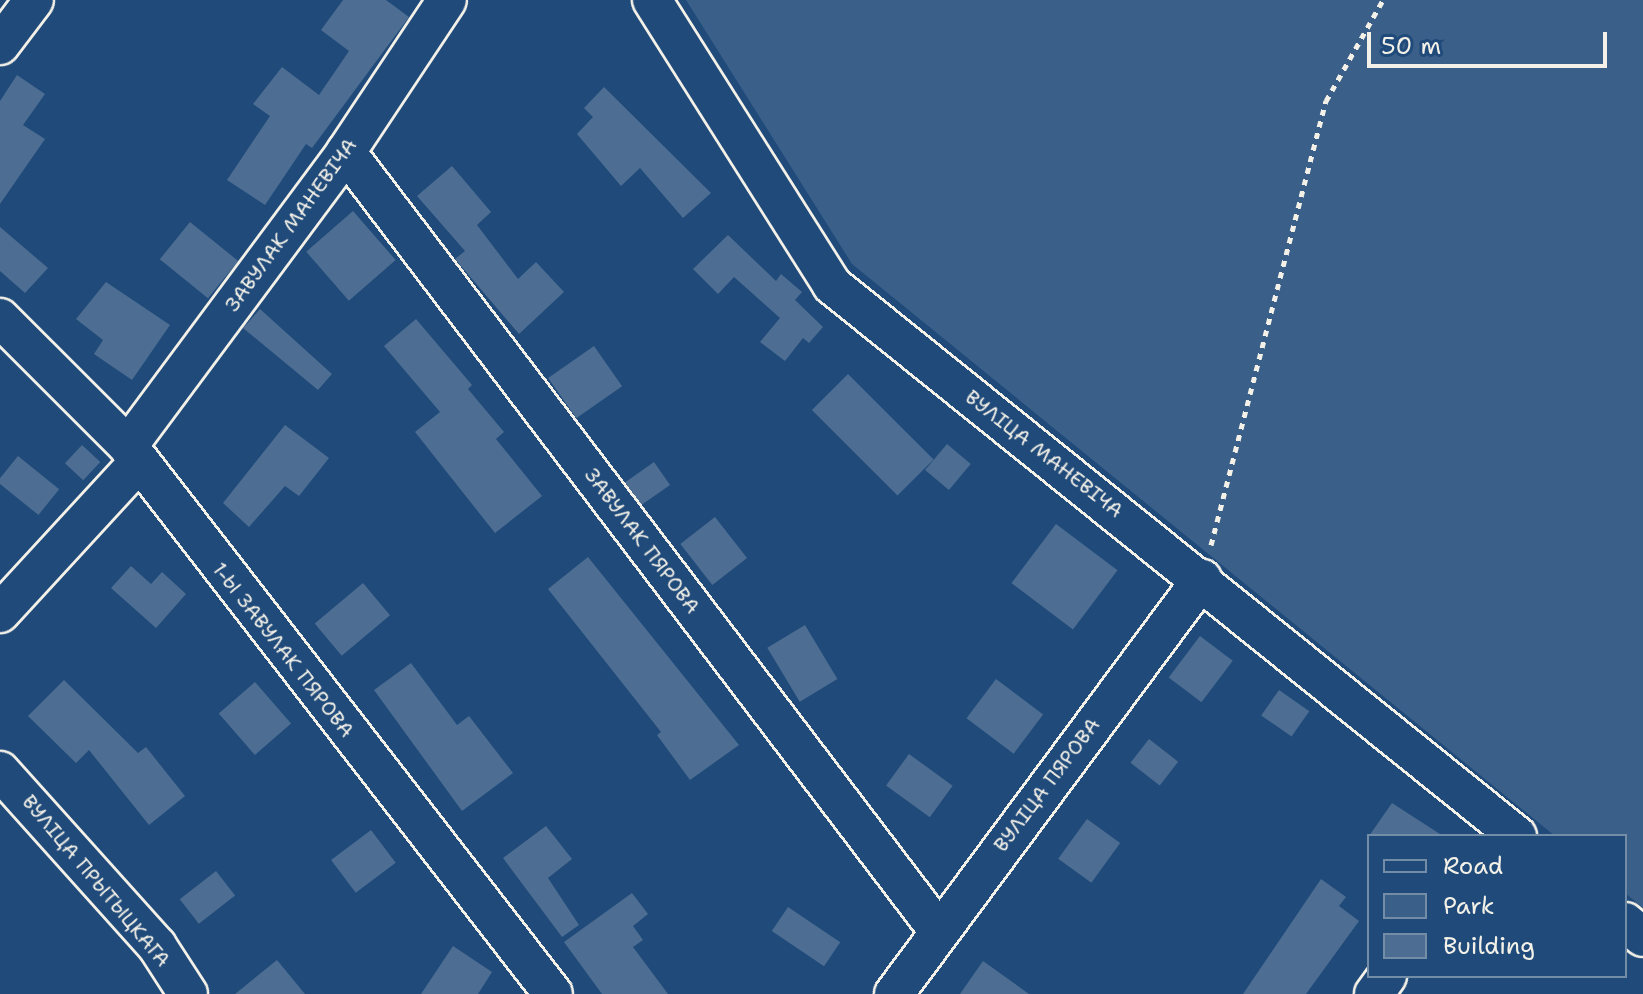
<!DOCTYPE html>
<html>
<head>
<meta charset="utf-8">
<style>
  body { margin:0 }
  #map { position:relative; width:1643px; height:994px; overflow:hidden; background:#1f4a7a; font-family:"Shantell Sans",sans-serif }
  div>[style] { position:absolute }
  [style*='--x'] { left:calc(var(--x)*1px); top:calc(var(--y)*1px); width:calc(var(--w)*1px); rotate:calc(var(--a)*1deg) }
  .green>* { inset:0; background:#3a5f88 }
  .building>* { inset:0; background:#4d6e92; transform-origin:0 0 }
  .path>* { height:5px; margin-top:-2.5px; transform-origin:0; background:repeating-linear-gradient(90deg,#f4f1e8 0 6px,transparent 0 12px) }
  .roads { filter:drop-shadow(2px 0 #f4f1e8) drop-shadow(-2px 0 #f4f1e8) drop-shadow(0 2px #f4f1e8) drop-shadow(0 -2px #f4f1e8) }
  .minor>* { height:38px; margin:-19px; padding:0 19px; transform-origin:19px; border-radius:19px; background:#1f4a7a }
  span { translate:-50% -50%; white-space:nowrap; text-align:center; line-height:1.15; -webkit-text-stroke:6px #1f4a7a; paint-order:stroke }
  .street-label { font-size:20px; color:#f4f1e8 }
  .legend { position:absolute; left:1367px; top:834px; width:260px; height:144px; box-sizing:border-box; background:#1f4a7a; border:2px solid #748da6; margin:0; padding:10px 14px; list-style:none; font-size:24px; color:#f4f1e8 }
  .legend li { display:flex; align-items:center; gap:16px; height:40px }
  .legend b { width:40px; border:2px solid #748da6 }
  .scale { position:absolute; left:1367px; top:32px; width:240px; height:36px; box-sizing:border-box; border:4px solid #f4f1e8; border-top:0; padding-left:10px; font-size:24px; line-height:28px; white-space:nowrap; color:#f4f1e8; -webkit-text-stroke:6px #1f4a7a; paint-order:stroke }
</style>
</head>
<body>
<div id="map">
  <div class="green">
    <div style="clip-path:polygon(686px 0,1643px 0,1643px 908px,1625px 893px,1625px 836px,1555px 836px,852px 264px)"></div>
  </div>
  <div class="building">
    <div style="clip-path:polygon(343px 0,386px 0,409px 17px,312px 148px,306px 144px,265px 205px,227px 180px,270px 116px,253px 104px,282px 67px,319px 95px,349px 51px,321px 30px)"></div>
    <div style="clip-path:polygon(17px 75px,45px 94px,23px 125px,45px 139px,0 204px,0 101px)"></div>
    <div style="clip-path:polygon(604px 87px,711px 193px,683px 218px,640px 168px,621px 186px,577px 134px,593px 117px,584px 108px)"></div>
    <div style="clip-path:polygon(452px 166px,491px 212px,477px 225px,518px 279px,536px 262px,564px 292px,519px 334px,455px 259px,465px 251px,417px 196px)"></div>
    <div style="left:353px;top:211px;width:65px;height:62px;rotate:49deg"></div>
    <div style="left:190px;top:222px;width:62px;height:48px;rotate:39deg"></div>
    <div style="clip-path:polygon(0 227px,48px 268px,25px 293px,0 271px)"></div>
    <div style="clip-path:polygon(728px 235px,776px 281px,781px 274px,802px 292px,795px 300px,823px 327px,809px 343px,803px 338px,785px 361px,760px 342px,780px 318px,734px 277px,718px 294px,693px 269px)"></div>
    <div style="clip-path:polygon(106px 282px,170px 325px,132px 380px,94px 354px,103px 340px,76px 319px)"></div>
    <div style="clip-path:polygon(260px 309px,332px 374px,318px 390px,243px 328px)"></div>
    <div style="clip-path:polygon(416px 319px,472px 385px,468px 389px,504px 432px,496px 439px,542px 496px,495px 533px,415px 432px,440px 412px,384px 346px)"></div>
    <div style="left:594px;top:346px;width:49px;height:56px;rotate:55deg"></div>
    <div style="left:848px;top:374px;width:121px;height:51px;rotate:45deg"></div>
    <div style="clip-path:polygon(285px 425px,329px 458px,299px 496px,285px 486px,249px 527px,223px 503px)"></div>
    <div style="left:947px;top:444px;width:31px;height:34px;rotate:40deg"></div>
    <div style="left:82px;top:445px;width:25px;height:25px;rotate:43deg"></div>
    <div style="left:18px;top:456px;width:53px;height:33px;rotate:39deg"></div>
    <div style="left:654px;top:462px;width:28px;height:36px;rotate:55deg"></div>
    <div style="left:715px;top:517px;width:52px;height:44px;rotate:52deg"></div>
    <div style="left:1056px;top:524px;width:77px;height:74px;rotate:37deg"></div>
    <div style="clip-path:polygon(588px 557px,739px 745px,690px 780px,657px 735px,661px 732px,548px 589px)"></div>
    <div style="clip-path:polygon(131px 566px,151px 584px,162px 572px,186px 594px,156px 628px,111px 588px)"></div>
    <div style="left:363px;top:583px;width:42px;height:63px;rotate:50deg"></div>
    <div style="left:805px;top:625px;width:63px;height:44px;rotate:59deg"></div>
    <div style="left:1200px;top:636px;width:41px;height:52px;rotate:37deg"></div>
    <div style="clip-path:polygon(411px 663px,457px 725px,469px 716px,513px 773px,462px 811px,374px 690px)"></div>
    <div style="left:996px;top:679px;width:59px;height:49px;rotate:37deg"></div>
    <div style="clip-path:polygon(64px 680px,138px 753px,146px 747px,185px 796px,149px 825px,89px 750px,76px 763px,28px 716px)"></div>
    <div style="left:255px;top:682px;width:55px;height:48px;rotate:49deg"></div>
    <div style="left:1279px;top:690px;width:37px;height:31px;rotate:35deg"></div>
    <div style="left:1149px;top:739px;width:37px;height:30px;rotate:38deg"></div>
    <div style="left:909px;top:754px;width:54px;height:39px;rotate:36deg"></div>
    <div style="clip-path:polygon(1392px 803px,1443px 836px,1369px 836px)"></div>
    <div style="left:1087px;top:819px;width:41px;height:49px;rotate:36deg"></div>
    <div style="clip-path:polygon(546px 826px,572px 859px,548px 878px,579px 925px,562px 937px,503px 858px)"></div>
    <div style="left:371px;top:830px;width:41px;height:50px;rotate:53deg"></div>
    <div style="left:216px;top:871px;width:31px;height:46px;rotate:52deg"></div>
    <div style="clip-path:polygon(1321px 879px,1346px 897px,1339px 906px,1359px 921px,1306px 994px,1243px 994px)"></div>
    <div style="clip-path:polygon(632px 893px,648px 914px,633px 926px,643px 940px,633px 947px,668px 994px,602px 994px,564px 942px)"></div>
    <div style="left:788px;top:907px;width:63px;height:29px;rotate:34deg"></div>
    <div style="clip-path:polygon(453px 946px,492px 972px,478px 994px,421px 994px)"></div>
    <div style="clip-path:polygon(277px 960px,305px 994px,235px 994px)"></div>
    <div style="clip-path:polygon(983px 961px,1029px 994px,960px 994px)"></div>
  </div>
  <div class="path">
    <div style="--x:1211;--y:545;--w:459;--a:-75.5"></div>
    <div style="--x:1326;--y:101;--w:116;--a:-60.6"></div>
  </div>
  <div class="roads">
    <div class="minor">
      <div style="--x:652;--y:0;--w:337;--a:57.7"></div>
      <div style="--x:832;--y:285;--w:879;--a:38.81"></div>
      <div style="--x:0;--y:45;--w:56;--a:-52.9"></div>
      <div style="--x:346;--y:152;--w:978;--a:52.73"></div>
      <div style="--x:0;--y:318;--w:181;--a:45"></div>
      <div style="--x:128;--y:446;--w:693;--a:52.2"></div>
      <div style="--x:128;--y:446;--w:366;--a:-53.4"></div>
      <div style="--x:346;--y:152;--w:182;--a:-56.4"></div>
      <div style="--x:0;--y:613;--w:202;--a:-47.4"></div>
      <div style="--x:0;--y:771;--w:235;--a:48.1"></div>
      <div style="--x:157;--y:946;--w:57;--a:57.1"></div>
      <div style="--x:1625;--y:922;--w:23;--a:40"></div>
      <div style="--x:894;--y:994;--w:517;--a:-53.42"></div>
      <div style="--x:1374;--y:994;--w:22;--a:-54"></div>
    </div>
  </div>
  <div class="street-label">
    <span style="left:291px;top:225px;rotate:-54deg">ЗАВУЛАК МАНЕВІЧА</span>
    <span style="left:1044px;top:454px;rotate:38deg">ВУЛІЦА МАНЕВІЧА</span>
    <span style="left:642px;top:541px;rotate:53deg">ЗАВУЛАК ПЯРОВА</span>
    <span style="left:283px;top:650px;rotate:52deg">1-Ы ЗАВУЛАК ПЯРОВА</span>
    <span style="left:1047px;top:785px;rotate:-53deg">ВУЛІЦА ПЯРОВА</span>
    <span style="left:96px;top:881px;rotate:50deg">ВУЛІЦА ПРЫТЫЦКАГА</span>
  </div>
  <ul class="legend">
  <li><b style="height:10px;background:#1f4a7a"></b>Road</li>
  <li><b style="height:22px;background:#3a5f88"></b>Park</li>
  <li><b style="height:22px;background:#4d6e92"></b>Building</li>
  </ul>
  <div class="scale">50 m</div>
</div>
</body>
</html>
